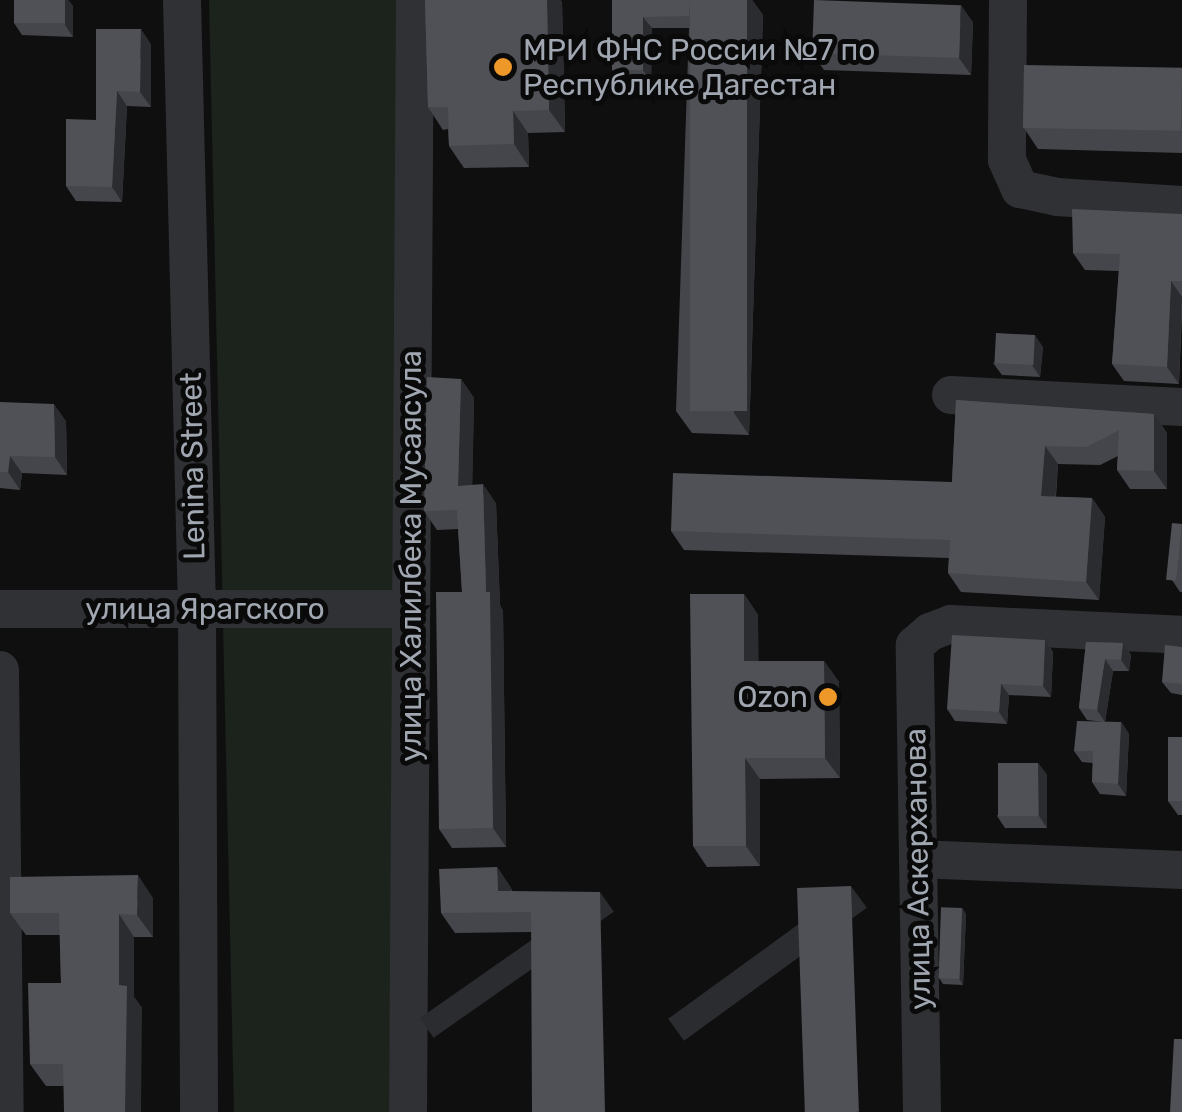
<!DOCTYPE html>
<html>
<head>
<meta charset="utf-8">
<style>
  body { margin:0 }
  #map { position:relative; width:1182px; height:1112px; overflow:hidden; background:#0f0f10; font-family:Rubik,sans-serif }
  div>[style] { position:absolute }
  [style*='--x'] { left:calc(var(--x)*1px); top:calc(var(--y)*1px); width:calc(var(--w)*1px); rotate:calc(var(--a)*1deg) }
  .green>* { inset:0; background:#1b231c }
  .minor>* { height:38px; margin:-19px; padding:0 19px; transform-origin:19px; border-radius:19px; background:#303135 }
  .wall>* { inset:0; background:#45464b }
  .shaded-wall>* { inset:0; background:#2b2c2f; transform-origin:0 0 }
  .building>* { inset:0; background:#4f5156; transform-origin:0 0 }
  .dots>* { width:28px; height:28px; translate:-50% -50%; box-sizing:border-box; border:5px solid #0a0a0b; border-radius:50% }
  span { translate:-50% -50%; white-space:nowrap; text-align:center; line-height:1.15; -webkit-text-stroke:10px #0a0a0b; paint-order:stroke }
  .poi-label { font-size:30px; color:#a0a7b1 }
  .left { translate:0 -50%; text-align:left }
  .right { translate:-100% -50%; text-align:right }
  .street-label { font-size:30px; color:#a0a7b1 }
</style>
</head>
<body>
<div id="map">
  <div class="green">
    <div style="clip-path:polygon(209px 0,402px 0,389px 1112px,234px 1112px)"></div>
  </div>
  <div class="minor">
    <div style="--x:182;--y:0;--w:609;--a:88.59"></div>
    <div style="--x:197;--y:609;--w:503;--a:89.77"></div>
    <div style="--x:1008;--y:0;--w:160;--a:90.4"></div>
    <div style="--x:1007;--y:160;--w:32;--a:66"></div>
    <div style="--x:1020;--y:189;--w:38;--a:12"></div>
    <div style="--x:1057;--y:197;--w:125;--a:3.7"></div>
    <div style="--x:951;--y:395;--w:231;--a:3"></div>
    <div style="--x:0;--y:609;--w:410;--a:0"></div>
    <div style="--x:0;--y:670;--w:442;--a:89.4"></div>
    <div style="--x:918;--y:859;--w:264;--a:2.4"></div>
    <div style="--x:408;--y:1112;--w:1112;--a:-89.64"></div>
    <div style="--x:922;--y:1112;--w:467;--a:-90.9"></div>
    <div style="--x:915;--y:645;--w:20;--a:-41"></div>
    <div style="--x:930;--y:632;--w:22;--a:-21"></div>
    <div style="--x:951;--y:624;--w:231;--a:2.7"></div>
  </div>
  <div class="wall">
    <div style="clip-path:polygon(14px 0,68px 0,73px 6px,73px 37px,22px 35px,14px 23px)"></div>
    <div style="clip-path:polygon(425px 0,560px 0,562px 2px,565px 132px,528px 133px,529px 167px,464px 168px,449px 146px,448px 129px,443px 130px,428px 107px)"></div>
    <div style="clip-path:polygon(612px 0,752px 0,763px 15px,749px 435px,692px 433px,676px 411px,689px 28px,652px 28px,651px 82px,621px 81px,612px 70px)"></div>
    <div style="clip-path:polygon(973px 22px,971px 75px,824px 70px,812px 53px)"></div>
    <div style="clip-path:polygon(151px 44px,151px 107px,127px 106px,122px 202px,76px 201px,66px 186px,96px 120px)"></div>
    <div style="clip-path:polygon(1182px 69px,1182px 153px,1038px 149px,1024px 128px)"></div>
    <div style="clip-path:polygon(1182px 214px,1182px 314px,1179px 384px,1124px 381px,1112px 364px,1119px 271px,1085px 270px,1073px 253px)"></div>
    <div style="clip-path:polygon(1043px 347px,1040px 377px,1002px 375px,993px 363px)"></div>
    <div style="clip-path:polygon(461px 379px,474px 398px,472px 485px,496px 503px,500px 605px,503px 611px,506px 847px,452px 848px,439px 829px,462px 592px,458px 529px,437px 530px,424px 511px)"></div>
    <div style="clip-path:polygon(956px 400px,1154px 414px,1167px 433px,1167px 489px,1130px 489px,1117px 470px,1118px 456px,1100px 465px,1058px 464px,1056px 497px,1092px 498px,1105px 517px,1099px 600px,961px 592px,948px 573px,949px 558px,684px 550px,671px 531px,952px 482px)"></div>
    <div style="clip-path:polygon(0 402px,66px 421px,67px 475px,22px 473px,20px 490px,0 488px)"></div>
    <div style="clip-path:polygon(1182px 524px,1182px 592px,1180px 592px,1172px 580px)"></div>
    <div style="clip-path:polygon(744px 594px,758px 615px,758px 661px,824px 661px,839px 682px,840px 778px,760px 779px,760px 866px,707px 867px,693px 846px)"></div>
    <div style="clip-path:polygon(1045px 640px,1053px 652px,1051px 697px,1009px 695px,1007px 724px,955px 721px,947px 709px)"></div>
    <div style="clip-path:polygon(1086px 642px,1123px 643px,1131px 655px,1129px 671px,1113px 671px,1105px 722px,1121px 722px,1129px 734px,1126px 796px,1100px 794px,1092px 782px,1093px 763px,1082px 762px,1074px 751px,1104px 722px,1087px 720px,1079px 708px)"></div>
    <div style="clip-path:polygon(1182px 647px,1182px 695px,1171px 693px,1162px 682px)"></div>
    <div style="clip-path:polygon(1182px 737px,1182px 815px,1178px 815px,1168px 801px)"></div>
    <div style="clip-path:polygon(1038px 763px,1047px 775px,1047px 828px,1005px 828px,997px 816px)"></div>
    <div style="clip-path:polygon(497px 867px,511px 888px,512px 891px,614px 912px,531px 932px,455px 933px,441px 913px)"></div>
    <div style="clip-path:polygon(153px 898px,153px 937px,134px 937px,134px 997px,142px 1008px,63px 1086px,46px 1086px,30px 1064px,61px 983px,60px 935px,26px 935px,10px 913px)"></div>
    <div style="clip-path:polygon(962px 908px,966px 914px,963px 985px,943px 984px,939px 978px)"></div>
  </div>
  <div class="shaded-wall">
    <div style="clip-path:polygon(65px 0,68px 0,73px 6px,73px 37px,65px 25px)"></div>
    <div style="clip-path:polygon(547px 0,560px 0,562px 2px,565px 132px,549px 110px)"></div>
    <div style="clip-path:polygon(747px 0,752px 0,763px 15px,749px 435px,734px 413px)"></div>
    <div style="clip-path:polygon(961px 5px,973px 22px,971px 75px,959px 58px)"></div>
    <div style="clip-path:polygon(643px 17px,652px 28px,651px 82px,643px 70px)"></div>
    <div style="clip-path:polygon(141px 29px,151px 44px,151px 107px,140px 92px)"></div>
    <div style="clip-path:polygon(117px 91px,127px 106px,122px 202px,112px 187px)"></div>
    <div style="clip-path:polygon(513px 111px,528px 133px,529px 167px,514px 144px)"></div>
    <div style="clip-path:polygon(1171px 281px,1182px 297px,1179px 384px,1167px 367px)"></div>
    <div style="clip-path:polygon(1035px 335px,1043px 347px,1040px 377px,1032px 365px)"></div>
    <div style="clip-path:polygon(461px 379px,474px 398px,472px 505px,458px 486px)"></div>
    <div style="clip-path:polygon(54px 404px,66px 421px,67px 475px,55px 457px)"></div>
    <div style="clip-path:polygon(1154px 414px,1167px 433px,1167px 489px,1154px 471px)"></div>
    <div style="clip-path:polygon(1045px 446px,1058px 464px,1054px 515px,1041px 496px)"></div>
    <div style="clip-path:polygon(10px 456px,22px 473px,20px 490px,8px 472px)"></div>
    <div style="clip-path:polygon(483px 484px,496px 503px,500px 605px,503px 611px,506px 847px,493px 828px)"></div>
    <div style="clip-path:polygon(1092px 498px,1105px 517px,1099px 600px,1086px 582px)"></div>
    <div style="clip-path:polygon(744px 594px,758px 615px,759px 682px,744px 661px)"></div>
    <div style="clip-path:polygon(1045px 640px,1053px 652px,1051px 697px,1043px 686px)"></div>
    <div style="clip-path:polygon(1123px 643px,1131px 655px,1129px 671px,1121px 660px)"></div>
    <div style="clip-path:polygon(1105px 659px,1113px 671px,1105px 722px,1097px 710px)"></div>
    <div style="clip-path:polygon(824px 661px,839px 682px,840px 778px,825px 758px)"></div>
    <div style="clip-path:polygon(1001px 684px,1009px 695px,1007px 724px,999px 712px)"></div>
    <div style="clip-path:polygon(1121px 722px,1129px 734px,1126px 796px,1118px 784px)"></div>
    <div style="clip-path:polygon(745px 758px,760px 779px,760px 866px,746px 846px)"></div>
    <div style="clip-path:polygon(1038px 763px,1047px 775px,1047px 828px,1039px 816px)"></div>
    <div style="clip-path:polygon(497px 867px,511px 888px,512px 911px,498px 891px)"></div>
    <div style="clip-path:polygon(138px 875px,153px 898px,153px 937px,137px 915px)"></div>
    <div style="left:851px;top:886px;width:27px;height:226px;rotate:54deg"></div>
    <div style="left:600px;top:892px;width:24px;height:220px;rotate:55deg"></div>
    <div style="clip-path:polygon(962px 908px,966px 914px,963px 985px,959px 979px)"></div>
    <div style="clip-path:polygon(119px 914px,134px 937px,134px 997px,142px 1008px,141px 1112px,125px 1112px,119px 985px)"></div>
  </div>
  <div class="building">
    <div style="left:14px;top:0;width:51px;height:23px"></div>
    <div style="clip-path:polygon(425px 0,547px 0,549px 110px,513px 111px,514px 144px,449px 146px,448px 107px,428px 107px)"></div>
    <div style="clip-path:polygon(612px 0,690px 0,689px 16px,643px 17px,643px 70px,612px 70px)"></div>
    <div style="left:690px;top:0;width:57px;height:411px"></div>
    <div style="left:814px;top:0;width:147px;height:53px;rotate:2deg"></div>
    <div style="clip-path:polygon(96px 29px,141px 29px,140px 92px,117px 91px,112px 187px,66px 186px,66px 119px,96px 120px)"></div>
    <div style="left:1024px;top:65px;width:158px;height:63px;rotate:1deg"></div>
    <div style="clip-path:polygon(1072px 209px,1182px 214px,1182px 281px,1171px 281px,1167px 367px,1112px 364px,1120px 254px,1073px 253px)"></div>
    <div style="left:996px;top:333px;width:39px;height:30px;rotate:3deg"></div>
    <div style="clip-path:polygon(427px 377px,461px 379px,458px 486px,483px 484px,486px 592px,490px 592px,493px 828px,439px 829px,436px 592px,462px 592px,457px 510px,424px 511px)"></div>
    <div style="clip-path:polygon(956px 400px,1154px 414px,1154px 471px,1117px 470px,1119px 430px,1087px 447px,1045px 446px,1041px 496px,1092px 498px,1086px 582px,948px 573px,950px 540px,671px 531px,673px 473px,952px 482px)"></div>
    <div style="clip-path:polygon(0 402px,54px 404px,55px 457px,10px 456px,8px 472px,0 472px)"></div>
    <div style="left:1172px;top:523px;width:10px;height:57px;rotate:6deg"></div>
    <div style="clip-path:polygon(690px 594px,744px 594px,744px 661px,824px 661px,825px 758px,745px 758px,746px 846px,693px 846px)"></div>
    <div style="clip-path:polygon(952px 635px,1045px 640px,1043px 686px,1001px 684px,999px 712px,947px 709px)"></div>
    <div style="clip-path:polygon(1086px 642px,1123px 643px,1121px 660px,1105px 659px,1097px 710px,1079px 708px)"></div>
    <div style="clip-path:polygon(1165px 645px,1182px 647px,1182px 684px,1162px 682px)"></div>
    <div style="clip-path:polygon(1077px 721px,1121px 722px,1118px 784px,1092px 782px,1093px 751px,1074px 751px)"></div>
    <div style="left:1182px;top:737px;width:64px;height:14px;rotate:90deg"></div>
    <div style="left:998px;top:763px;width:40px;height:53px"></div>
    <div style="clip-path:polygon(497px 867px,498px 891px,600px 892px,605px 1112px,532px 1112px,531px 912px,441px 913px,439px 869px)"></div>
    <div style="clip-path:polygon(138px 875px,137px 915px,119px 914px,119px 985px,127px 986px,125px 1112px,64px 1112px,63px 1064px,30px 1064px,28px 983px,61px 983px,59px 913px,10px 913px,10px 877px)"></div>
    <div style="left:851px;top:886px;width:226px;height:54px;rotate:88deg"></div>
    <div style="left:962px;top:908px;width:71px;height:21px;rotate:92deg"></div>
    <div style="clip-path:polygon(1174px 1039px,1182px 1039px,1182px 1112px,1170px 1112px)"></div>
  </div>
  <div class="dots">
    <div style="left:503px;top:67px;background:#ee9829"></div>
    <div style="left:828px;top:697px;background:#ee9829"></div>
  </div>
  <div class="poi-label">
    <span class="left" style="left:523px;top:67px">МРИ ФНС России №7 по<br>Республике Дагестан</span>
    <span class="right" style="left:808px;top:697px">Ozon</span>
  </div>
  <div class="street-label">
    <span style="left:193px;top:466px;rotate:-91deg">Lenina Street</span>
    <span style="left:411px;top:556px;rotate:-90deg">улица Халилбека Мусаясула</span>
    <span style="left:205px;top:609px">улица Ярагского</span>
    <span style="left:918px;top:869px;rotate:-91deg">улица Аскерханова</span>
  </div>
</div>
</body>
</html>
